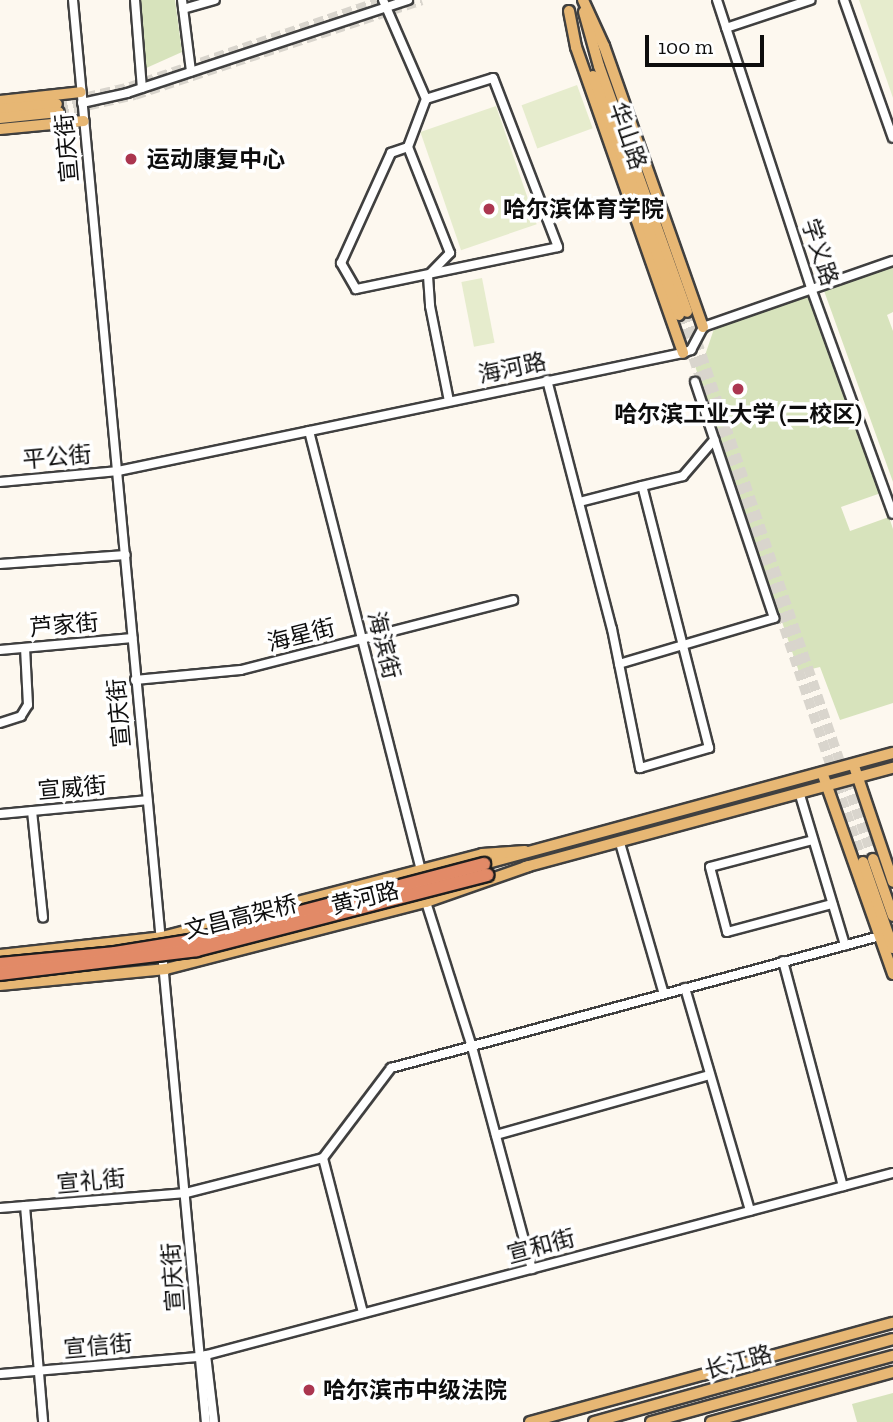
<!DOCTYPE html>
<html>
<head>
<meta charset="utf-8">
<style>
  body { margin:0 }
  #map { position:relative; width:893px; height:1422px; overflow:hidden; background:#fdf8ef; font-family:"Zilla Slab","Noto Sans SC",serif }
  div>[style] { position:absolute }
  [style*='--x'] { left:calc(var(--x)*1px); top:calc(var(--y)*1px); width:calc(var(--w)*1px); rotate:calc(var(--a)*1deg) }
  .green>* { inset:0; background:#d7e3bc }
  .pitch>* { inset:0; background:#e6eccd; transform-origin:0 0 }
  .major-tunnel>* { height:10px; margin-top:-5px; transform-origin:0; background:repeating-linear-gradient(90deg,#d9d5cd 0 10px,transparent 0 15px) }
  .roads { filter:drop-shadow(2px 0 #404040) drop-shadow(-2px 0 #404040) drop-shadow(0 2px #404040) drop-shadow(0 -2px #404040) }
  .minor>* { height:8px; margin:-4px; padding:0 4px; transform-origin:4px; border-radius:4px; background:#fff }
  .major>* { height:10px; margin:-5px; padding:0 5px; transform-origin:5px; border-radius:5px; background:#e7b774 }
  .bridges { filter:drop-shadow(2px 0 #1e1e1e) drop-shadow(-2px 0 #1e1e1e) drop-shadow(0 2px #1e1e1e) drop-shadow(0 -2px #1e1e1e) }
  .highway-bridge>* { height:12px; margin:-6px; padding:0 6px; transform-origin:6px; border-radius:6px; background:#e28a67 }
  .dots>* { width:19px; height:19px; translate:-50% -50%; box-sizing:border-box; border:4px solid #fff; border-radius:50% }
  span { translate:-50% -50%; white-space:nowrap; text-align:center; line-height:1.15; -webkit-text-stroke:7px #fff; paint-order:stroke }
  .street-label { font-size:23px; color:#0d0d0d }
  .poi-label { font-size:23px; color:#0d0d0d; font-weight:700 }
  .left { translate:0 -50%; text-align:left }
  .scale { position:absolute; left:645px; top:35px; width:119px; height:32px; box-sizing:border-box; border:4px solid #0d0d0d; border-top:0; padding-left:9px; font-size:21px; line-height:24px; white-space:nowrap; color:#0d0d0d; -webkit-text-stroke:5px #fff; paint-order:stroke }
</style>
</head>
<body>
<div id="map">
  <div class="green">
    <div style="clip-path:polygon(138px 0,175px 0,182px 52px,144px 69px)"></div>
    <div style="clip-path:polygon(893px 263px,893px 312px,887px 315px,893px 331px,893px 482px,823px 288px)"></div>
    <div style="clip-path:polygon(811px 293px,881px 493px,841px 507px,850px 531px,889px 517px,893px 529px,893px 703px,840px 720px,820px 667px,799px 672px,695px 366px,702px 364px,715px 326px)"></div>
    <div style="clip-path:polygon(893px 1393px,893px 1422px,857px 1422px,852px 1404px)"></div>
  </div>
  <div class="pitch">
    <div style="clip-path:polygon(859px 0,893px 0,893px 98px)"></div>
    <div style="left:577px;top:85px;width:46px;height:59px;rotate:70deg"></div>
    <div style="left:496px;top:106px;width:125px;height:80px;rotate:71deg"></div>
    <div style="left:482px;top:278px;width:66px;height:21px;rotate:79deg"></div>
  </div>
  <div class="major-tunnel">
    <div style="--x:57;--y:104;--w:75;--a:-13.1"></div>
    <div style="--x:130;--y:87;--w:268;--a:-18.9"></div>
    <div style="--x:59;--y:112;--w:78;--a:-12.6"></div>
    <div style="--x:135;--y:95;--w:302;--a:-18.3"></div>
    <div style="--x:687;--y:312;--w:578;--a:71.22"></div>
    <div style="--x:679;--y:315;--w:577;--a:71.41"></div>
  </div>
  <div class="roads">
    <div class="minor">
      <div style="--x:73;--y:0;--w:1428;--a:84.66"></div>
      <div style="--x:135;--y:0;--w:88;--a:85.5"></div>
      <div style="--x:182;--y:0;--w:72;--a:82.8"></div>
      <div style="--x:383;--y:0;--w:108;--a:66.5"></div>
      <div style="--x:426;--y:99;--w:51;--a:110.6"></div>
      <div style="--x:408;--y:147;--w:114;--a:68.4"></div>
      <div style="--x:450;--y:253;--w:32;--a:134"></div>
      <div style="--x:428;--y:276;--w:30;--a:86"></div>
      <div style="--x:430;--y:306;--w:97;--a:78.7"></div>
      <div style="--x:717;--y:0;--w:303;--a:71.9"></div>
      <div style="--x:811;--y:288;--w:240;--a:70.1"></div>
      <div style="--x:844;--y:0;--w:146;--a:70.5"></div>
      <div style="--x:183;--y:9;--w:33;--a:-16"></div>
      <div style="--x:726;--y:28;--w:89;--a:-18.4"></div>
      <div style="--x:82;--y:103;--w:46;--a:-12.5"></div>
      <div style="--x:127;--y:93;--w:296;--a:-18.3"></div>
      <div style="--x:408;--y:147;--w:18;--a:161"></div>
      <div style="--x:391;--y:153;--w:121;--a:114.4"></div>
      <div style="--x:341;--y:263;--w:30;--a:60"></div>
      <div style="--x:356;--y:289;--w:206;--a:-11.7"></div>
      <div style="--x:558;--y:247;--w:181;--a:-111"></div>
      <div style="--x:493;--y:78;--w:70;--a:162.6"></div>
      <div style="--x:547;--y:380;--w:257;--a:75.4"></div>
      <div style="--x:612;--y:629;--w:142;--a:78.6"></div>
      <div style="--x:640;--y:768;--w:72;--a:-16.2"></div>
      <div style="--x:709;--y:748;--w:270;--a:-104.3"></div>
      <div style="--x:642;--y:486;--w:65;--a:165.7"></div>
      <div style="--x:309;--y:431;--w:452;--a:75.7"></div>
      <div style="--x:0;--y:482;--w:119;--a:-5.3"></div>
      <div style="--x:118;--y:471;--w:577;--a:-11.8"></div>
      <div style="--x:683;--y:353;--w:9;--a:-21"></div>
      <div style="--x:691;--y:350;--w:26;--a:-62"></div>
      <div style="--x:703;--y:327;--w:201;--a:-19.2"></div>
      <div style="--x:642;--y:486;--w:42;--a:-13.7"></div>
      <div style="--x:683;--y:476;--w:48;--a:-49.3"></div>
      <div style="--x:0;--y:564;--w:126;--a:-4.1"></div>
      <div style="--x:0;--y:650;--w:133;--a:-5.2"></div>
      <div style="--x:619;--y:664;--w:162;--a:-16.5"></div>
      <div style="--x:774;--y:618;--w:249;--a:-108.5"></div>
      <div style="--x:135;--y:680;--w:106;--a:-5.4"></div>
      <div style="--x:241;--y:670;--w:281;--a:-14.4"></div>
      <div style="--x:0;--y:723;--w:22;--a:-18"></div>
      <div style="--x:21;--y:716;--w:13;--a:-58"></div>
      <div style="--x:28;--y:705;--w:57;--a:-93"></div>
      <div style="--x:800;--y:795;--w:157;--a:73.3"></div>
      <div style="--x:32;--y:811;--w:107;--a:84.1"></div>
      <div style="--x:0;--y:814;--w:148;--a:-5.4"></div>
      <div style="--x:813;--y:840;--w:106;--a:165.3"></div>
      <div style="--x:710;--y:867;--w:67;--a:75.3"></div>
      <div style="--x:727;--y:932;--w:109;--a:-14.9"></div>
      <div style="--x:620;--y:843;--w:157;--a:73.8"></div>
      <div style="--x:426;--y:902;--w:152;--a:72.4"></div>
      <div style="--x:472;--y:1047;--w:230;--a:74.9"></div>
      <div style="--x:783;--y:961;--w:233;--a:75.1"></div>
      <div style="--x:685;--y:988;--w:232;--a:73.7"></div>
      <div style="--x:496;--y:1135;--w:222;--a:-15.7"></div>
      <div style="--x:323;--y:1158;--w:160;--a:75.5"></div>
      <div style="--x:25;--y:1206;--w:217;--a:85.2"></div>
      <div style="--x:0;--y:1208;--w:187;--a:-4.6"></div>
      <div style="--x:186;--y:1193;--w:141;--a:-14.3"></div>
      <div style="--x:323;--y:1158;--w:113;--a:-52.9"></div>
      <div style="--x:391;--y:1068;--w:507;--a:-15.11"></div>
      <div style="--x:206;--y:1355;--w:67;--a:83.2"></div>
      <div style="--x:0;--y:1374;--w:200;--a:-4.9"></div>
      <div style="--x:199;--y:1357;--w:718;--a:-14.85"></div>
    </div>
    <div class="major">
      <div style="--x:583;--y:0;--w:51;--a:65.5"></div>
      <div style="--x:604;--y:46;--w:298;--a:70.6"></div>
      <div style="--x:569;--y:11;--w:37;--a:79"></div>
      <div style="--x:576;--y:47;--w:324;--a:70.7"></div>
      <div style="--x:584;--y:12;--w:56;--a:74.5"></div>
      <div style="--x:599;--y:66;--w:261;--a:70.3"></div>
      <div style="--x:593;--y:76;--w:254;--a:70.2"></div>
      <div style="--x:0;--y:101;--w:81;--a:-6.3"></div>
      <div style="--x:0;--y:109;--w:57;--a:-5"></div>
      <div style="--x:0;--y:118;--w:59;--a:-5.8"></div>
      <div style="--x:0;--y:129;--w:84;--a:-5.4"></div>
      <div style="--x:854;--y:766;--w:122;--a:71.4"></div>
      <div style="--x:823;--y:775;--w:211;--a:70.6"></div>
      <div style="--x:873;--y:859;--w:60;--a:70.7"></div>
      <div style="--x:863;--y:862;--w:91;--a:70.8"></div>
      <div style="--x:484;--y:864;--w:424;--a:-15.2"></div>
      <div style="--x:525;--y:867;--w:381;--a:-15.1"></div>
      <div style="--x:0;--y:955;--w:163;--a:-6.3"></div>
      <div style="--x:162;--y:937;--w:331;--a:-14.5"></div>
      <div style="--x:482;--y:854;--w:43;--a:-4"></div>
      <div style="--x:0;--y:985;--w:167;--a:-5.5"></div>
      <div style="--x:166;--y:969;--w:268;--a:-14.5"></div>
      <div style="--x:426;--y:902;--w:109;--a:-19.3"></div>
      <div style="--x:530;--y:1422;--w:376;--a:-15.3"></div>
      <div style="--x:594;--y:1422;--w:310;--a:-15.5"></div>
      <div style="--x:651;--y:1422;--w:251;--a:-15.3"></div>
      <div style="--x:711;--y:1422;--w:189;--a:-15.4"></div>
    </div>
  </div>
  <div class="bridges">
    <div class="highway-bridge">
      <div style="--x:0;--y:964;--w:116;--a:-5.5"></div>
      <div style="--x:115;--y:953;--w:80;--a:-9.3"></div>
      <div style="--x:194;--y:940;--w:300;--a:-14.7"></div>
      <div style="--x:0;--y:974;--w:198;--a:-6.9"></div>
      <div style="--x:197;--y:950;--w:300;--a:-14.5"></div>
    </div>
  </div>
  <div class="dots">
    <div style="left:131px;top:159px;background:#ab3650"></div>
    <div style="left:489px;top:209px;background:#ab3650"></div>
    <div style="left:738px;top:389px;background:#ab3650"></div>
    <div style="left:309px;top:1390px;background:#ab3650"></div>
  </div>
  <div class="street-label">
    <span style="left:628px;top:136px;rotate:71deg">华山路</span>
    <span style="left:67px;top:148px;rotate:-95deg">宣庆街</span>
    <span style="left:820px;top:252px;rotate:72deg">学义路</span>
    <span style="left:512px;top:368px;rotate:-12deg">海河路</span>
    <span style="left:57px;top:457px;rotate:-5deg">平公街</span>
    <span style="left:64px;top:625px;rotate:-5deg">芦家街</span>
    <span style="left:301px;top:635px;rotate:-14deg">海星街</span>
    <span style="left:384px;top:645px;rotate:76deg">海滨街</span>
    <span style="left:119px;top:713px;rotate:-95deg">宣庆街</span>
    <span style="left:72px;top:788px;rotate:-5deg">宣威街</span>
    <span style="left:365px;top:898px;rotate:-14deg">黄河路</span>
    <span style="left:241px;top:917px;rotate:-14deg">文昌高架桥</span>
    <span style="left:91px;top:1181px;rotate:-5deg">宣礼街</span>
    <span style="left:541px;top:1246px;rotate:-15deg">宣和街</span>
    <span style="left:173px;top:1277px;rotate:-94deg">宣庆街</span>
    <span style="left:98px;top:1346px;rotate:-5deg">宣信街</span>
    <span style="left:738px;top:1362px;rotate:-15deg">长江路</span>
  </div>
  <div class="poi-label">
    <span class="left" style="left:147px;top:159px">运动康复中心</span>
    <span class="left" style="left:503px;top:209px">哈尔滨体育学院</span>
    <span style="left:738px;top:414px">哈尔滨工业大学 (二校区)</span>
    <span class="left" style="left:323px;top:1390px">哈尔滨市中级法院</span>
  </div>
  <div class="scale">100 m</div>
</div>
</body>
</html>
